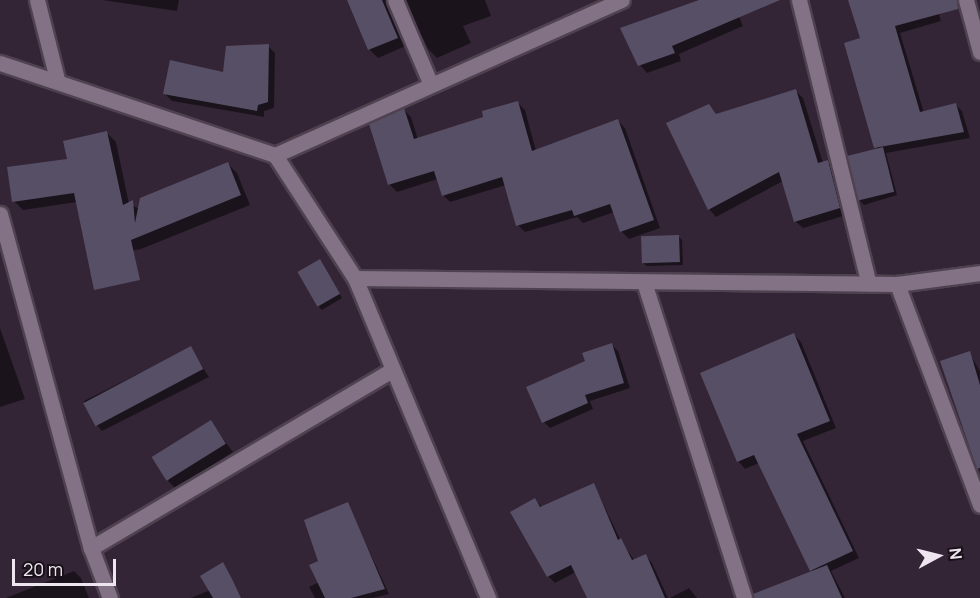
<!DOCTYPE html>
<html>
<head>
<meta charset="utf-8">
<style>
  body { margin:0 }
  #map { position:relative; width:980px; height:598px; overflow:hidden; background:#342536; font-family:Manrope,sans-serif }
  div>[style] { position:absolute }
  [style*='--x'] { left:calc(var(--x)*1px); top:calc(var(--y)*1px); width:calc(var(--w)*1px); rotate:calc(var(--a)*1deg) }
  .shadow>* { inset:0; background:#0007 }
  .building>* { inset:0; background:#574f66; transform-origin:0 0 }
  .roads { filter:drop-shadow(2px 0 #4f4250) drop-shadow(-2px 0 #4f4250) drop-shadow(0 2px #4f4250) drop-shadow(0 -2px #4f4250) }
  .minor>* { height:15px; margin:-7.5px; padding:0 7.5px; transform-origin:7.5px; border-radius:7.5px; background:#837185 }
  span { translate:-50% -50%; white-space:nowrap; text-align:center; line-height:1.15; -webkit-text-stroke:5px #181119; paint-order:stroke }
  .north { position:absolute; left:908px; top:526px; width:60px; height:60px; -webkit-text-stroke:4px #181119; paint-order:stroke; rotate:83deg; font-size:16px; font-weight:700; line-height:24px; text-align:center; color:#efe5f0 }
  .north::after { content:''; display:block; margin:auto; width:21px; height:27px; background:#efe5f0; clip-path:polygon(50% 0,100% 100%,50% 72%,0 100%) }
  .scale { position:absolute; left:12px; top:559px; width:104px; height:27px; box-sizing:border-box; border:3px solid #efe5f0; border-top:0; padding-left:8px; font-size:18px; line-height:21px; white-space:nowrap; color:#efe5f0; -webkit-text-stroke:4px #181119; paint-order:stroke }
</style>
</head>
<body>
<div id="map">
  <div class="shadow">
    <div style="clip-path:polygon(102px 0,179px 0,177px 11px)"></div>
    <div style="clip-path:polygon(349px 0,400px 0,408px 45px,378px 58px,369px 49px)"></div>
    <div style="clip-path:polygon(404px 0,485px 0,491px 16px,463px 26px,471px 43px,437px 58px,428px 49px)"></div>
    <div style="clip-path:polygon(700px 0,732px 0,743px 26px,679px 54px,681px 61px,647px 73px,640px 65px)"></div>
    <div style="clip-path:polygon(850px 0,935px 0,941px 21px,900px 33px,924px 113px,955px 104px,962px 111px,970px 138px,886px 153px,897px 195px,864px 205px,860px 201px,877px 150px,862px 39px)"></div>
    <div style="clip-path:polygon(268px 46px,275px 53px,274px 108px,264px 111px,264px 117px,172px 101px,165px 94px,225px 74px)"></div>
    <div style="clip-path:polygon(796px 91px,803px 98px,823px 163px,828px 162px,836px 170px,847px 215px,803px 228px,795px 221px,783px 181px,716px 217px,709px 209px,709px 105px,717px 115px)"></div>
    <div style="clip-path:polygon(517px 102px,525px 110px,536px 151px,618px 121px,625px 128px,660px 228px,629px 239px,621px 231px,614px 212px,583px 223px,577px 217px,525px 232px,518px 225px,506px 185px,450px 202px,443px 195px,438px 179px,397px 192px,389px 184px,404px 110px,411px 117px,418px 140px,485px 118px)"></div>
    <div style="clip-path:polygon(107px 133px,116px 142px,129px 204px,140px 209px,228px 164px,237px 173px,250px 205px,141px 249px,96px 258px,77px 202px,23px 210px,14px 201px)"></div>
    <div style="clip-path:polygon(678px 236px,682px 240px,683px 265px,647px 266px,643px 263px)"></div>
    <div style="clip-path:polygon(320px 261px,342px 298px,322px 310px,318px 306px)"></div>
    <div style="clip-path:polygon(0 328px,25px 399px,0 407px)"></div>
    <div style="clip-path:polygon(794px 335px,801px 342px,836px 428px,803px 441px,859px 558px,831px 571px,845px 598px,759px 598px,813px 573px,759px 463px,745px 469px,738px 461px)"></div>
    <div style="clip-path:polygon(612px 345px,618px 351px,630px 388px,590px 401px,593px 409px,550px 428px,544px 422px,587px 362px)"></div>
    <div style="clip-path:polygon(190px 348px,209px 377px,102px 431px,95px 423px,84px 401px)"></div>
    <div style="clip-path:polygon(969px 353px,980px 371px,980px 471px,942px 362px)"></div>
    <div style="clip-path:polygon(210px 422px,233px 452px,176px 489px,168px 481px)"></div>
    <div style="clip-path:polygon(594px 485px,621px 541px,635px 561px,646px 556px,652px 563px,668px 598px,587px 598px,576px 572px,555px 583px,548px 576px,535px 500px,542px 507px)"></div>
    <div style="clip-path:polygon(347px 503px,389px 594px,373px 598px,315px 598px,309px 587px,319px 582px,320px 561px)"></div>
    <div style="clip-path:polygon(223px 564px,241px 598px,191px 598px,210px 590px)"></div>
    <div style="clip-path:polygon(74px 571px,81px 578px,89px 598px,6px 598px)"></div>
    <div style="clip-path:polygon(689px 588px,697px 598px,670px 598px)"></div>
  </div>
  <div class="building">
    <div style="clip-path:polygon(347px 0,382px 0,398px 38px,368px 50px)"></div>
    <div style="clip-path:polygon(699px 0,780px 0,672px 46px,675px 53px,638px 66px,620px 28px)"></div>
    <div style="clip-path:polygon(848px 0,957px 0,958px 9px,895px 26px,920px 112px,956px 103px,964px 132px,874px 148px,844px 43px,860px 38px)"></div>
    <div style="clip-path:polygon(269px 44px,268px 102px,258px 105px,257px 111px,163px 94px,170px 60px,223px 72px,226px 46px)"></div>
    <div style="clip-path:polygon(796px 89px,818px 163px,828px 160px,840px 208px,794px 222px,779px 172px,708px 210px,666px 123px,709px 104px,716px 114px)"></div>
    <div style="clip-path:polygon(518px 101px,532px 151px,618px 119px,654px 220px,620px 232px,610px 204px,574px 216px,572px 210px,516px 226px,502px 177px,442px 196px,434px 171px,388px 185px,369px 124px,404px 108px,414px 139px,483px 117px,482px 111px)"></div>
    <div style="clip-path:polygon(107px 131px,123px 205px,133px 200px,135px 223px,140px 198px,228px 162px,241px 195px,131px 240px,140px 280px,94px 290px,74px 193px,12px 202px,7px 167px,67px 159px,63px 141px)"></div>
    <div style="left:883px;top:147px;width:46px;height:37px;rotate:76deg"></div>
    <div style="left:679px;top:235px;width:27px;height:38px;rotate:88deg"></div>
    <div style="left:320px;top:259px;width:40px;height:26px;rotate:60deg"></div>
    <div style="clip-path:polygon(794px 333px,830px 421px,797px 434px,853px 551px,810px 571px,754px 455px,737px 462px,700px 373px)"></div>
    <div style="clip-path:polygon(612px 343px,624px 383px,585px 395px,588px 403px,542px 423px,526px 387px,585px 361px,582px 353px)"></div>
    <div style="left:191px;top:346px;width:26px;height:122px;rotate:62deg"></div>
    <div style="clip-path:polygon(970px 351px,980px 385px,980px 468px,977px 469px,940px 361px)"></div>
    <div style="left:211px;top:420px;width:28px;height:70px;rotate:58deg"></div>
    <div style="clip-path:polygon(594px 483px,618px 540px,621px 538px,632px 560px,646px 554px,665px 598px,587px 598px,571px 565px,547px 577px,510px 512px,535px 498px,540px 507px)"></div>
    <div style="clip-path:polygon(348px 502px,385px 589px,351px 598px,325px 598px,309px 565px,318px 561px,304px 520px)"></div>
    <div style="clip-path:polygon(223px 562px,232px 579px,241px 598px,213px 598px,200px 576px)"></div>
    <div style="clip-path:polygon(827px 565px,842px 598px,754px 598px,753px 594px)"></div>
  </div>
  <div class="roads">
    <div class="minor">
      <div style="--x:37;--y:0;--w:81;--a:75.8"></div>
      <div style="--x:395;--y:0;--w:92;--a:67"></div>
      <div style="--x:799;--y:0;--w:292;--a:76.2"></div>
      <div style="--x:966;--y:0;--w:54;--a:74.9"></div>
      <div style="--x:0;--y:63;--w:290;--a:18.5"></div>
      <div style="--x:275;--y:155;--w:147;--a:57"></div>
      <div style="--x:355;--y:278;--w:542;--a:0.63"></div>
      <div style="--x:897;--y:284;--w:84;--a:-7.5"></div>
      <div style="--x:275;--y:155;--w:380;--a:-24.1"></div>
      <div style="--x:0;--y:214;--w:346;--a:74.8"></div>
      <div style="--x:91;--y:548;--w:53;--a:69.2"></div>
      <div style="--x:355;--y:278;--w:347;--a:67.4"></div>
      <div style="--x:644;--y:282;--w:331;--a:72.4"></div>
      <div style="--x:897;--y:284;--w:236;--a:69.4"></div>
      <div style="--x:91;--y:548;--w:350;--a:-30.6"></div>
    </div>
  </div>
  <div class="north">N</div>
  <div class="scale">20 m</div>
</div>
</body>
</html>
